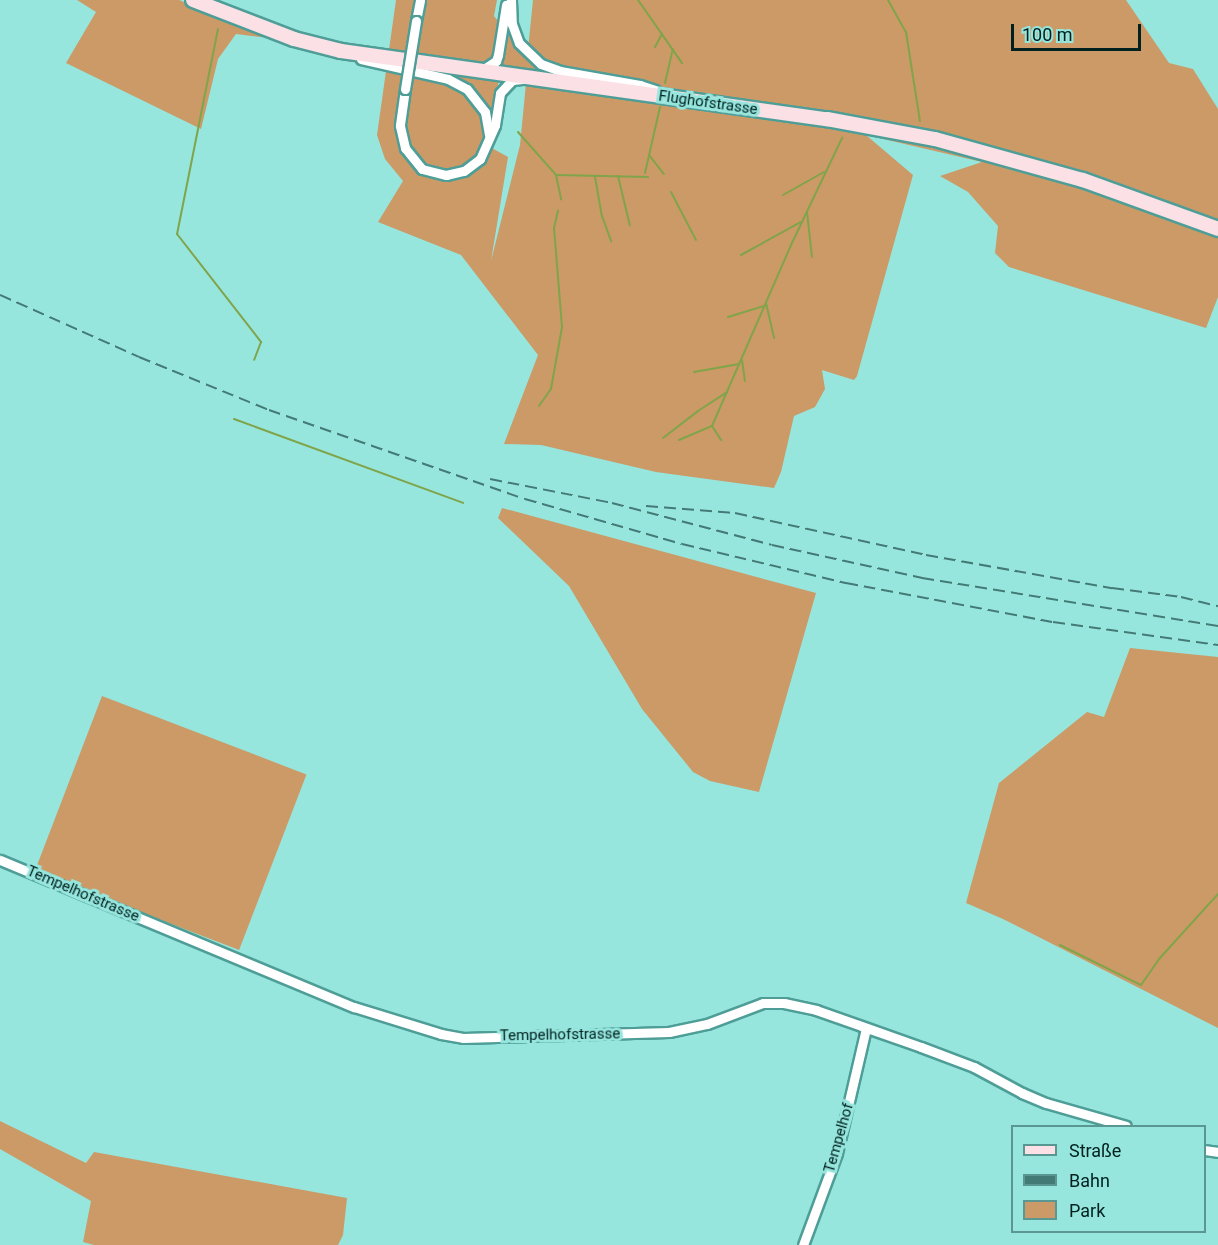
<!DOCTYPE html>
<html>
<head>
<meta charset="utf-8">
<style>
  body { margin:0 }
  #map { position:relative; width:1218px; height:1245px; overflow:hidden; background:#96e6de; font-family:Roboto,sans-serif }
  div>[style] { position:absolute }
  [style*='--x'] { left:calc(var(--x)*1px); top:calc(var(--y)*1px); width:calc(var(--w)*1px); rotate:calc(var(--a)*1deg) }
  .green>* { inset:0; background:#cb9a67; transform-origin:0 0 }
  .stream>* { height:2px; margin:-1px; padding:0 1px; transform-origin:1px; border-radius:1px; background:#80a44a }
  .roads { filter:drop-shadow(2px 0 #4e9e97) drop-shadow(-2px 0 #4e9e97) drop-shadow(0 2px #4e9e97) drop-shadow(0 -2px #4e9e97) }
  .minor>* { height:9px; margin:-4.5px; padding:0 4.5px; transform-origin:4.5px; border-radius:4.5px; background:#fff }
  .secondary>* { height:14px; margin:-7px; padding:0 7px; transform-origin:7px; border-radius:7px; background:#fbe0e5 }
  .rail>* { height:2px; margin-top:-1px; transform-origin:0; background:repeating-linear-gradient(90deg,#447a75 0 12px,transparent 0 18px) }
  .bridges { filter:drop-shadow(2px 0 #4e9e97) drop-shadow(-2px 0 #4e9e97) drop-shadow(0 2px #4e9e97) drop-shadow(0 -2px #4e9e97) }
  .minor-bridge>* { height:9px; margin:-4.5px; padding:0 4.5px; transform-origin:4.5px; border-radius:4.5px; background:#fff }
  span { translate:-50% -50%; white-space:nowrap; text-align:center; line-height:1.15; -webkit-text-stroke:6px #96e6de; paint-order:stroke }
  .street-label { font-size:15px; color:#00211f }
  .legend { position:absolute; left:1011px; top:1125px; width:195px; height:108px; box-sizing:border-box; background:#96e6de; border:2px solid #5a9792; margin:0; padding:8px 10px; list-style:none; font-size:18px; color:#00211f }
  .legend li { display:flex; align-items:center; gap:12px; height:30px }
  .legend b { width:30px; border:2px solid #5a9792 }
  .scale { position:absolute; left:1011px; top:24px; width:130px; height:27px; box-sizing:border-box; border:3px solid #00211f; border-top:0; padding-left:8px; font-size:18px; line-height:21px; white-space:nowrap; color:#00211f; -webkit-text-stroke:4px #96e6de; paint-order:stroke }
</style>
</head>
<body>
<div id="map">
  <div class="green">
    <div style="clip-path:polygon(77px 0,179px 0,278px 39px,236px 34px,218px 59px,201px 129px,66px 63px,96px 12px)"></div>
    <div style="clip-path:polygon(evenodd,396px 0,497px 0,494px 16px,527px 59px,533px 0,1126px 0,1169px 63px,1193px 69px,1218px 109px,1218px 297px,1206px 328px,1009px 267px,995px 253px,998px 226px,968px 192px,940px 176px,982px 162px,866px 135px,913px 175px,857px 376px,854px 380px,822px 370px,825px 389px,815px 407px,794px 416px,781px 472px,774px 488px,656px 472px,541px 445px,504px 444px,538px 355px,461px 255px,378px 222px,403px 181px,385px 159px,377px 135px,396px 0,501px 69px,527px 73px,520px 145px,491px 261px,508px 157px,481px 142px,492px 116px,501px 69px)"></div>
    <div style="clip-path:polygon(502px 508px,816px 593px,759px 792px,710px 781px,693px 772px,642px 709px,569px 586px,498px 518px)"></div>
    <div style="clip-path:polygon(1130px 648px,1218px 657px,1218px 1028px,1003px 919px,966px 903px,999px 783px,1087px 712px,1104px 717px)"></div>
    <div style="left:102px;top:696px;width:219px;height:188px;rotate:21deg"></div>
    <div style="clip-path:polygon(0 1121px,86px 1163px,94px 1152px,347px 1198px,343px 1235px,338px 1245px,94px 1245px,83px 1242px,91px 1201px,0 1149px)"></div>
  </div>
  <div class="stream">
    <div style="--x:638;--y:0;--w:77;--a:55.1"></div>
    <div style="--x:888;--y:0;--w:37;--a:61"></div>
    <div style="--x:906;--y:32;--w:90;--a:81.1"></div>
    <div style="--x:218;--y:29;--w:209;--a:101.3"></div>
    <div style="--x:177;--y:234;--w:137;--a:52.1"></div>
    <div style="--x:261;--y:342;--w:19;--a:111"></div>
    <div style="--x:655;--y:47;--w:15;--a:-62"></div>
    <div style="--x:665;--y:83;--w:35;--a:-77"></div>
    <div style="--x:518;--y:132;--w:57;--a:48.5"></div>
    <div style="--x:556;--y:175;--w:25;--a:78"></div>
    <div style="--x:649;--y:155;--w:24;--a:52"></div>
    <div style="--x:645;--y:173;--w:68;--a:-77.2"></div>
    <div style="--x:556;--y:175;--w:92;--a:1.2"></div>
    <div style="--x:618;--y:176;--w:51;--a:76.5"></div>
    <div style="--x:595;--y:177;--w:40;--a:80"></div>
    <div style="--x:602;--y:216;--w:27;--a:70"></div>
    <div style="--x:671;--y:192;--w:54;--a:62.5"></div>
    <div style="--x:783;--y:195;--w:47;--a:-29.3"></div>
    <div style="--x:807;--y:212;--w:45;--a:83.7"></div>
    <div style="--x:741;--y:255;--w:68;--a:-28.8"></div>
    <div style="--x:766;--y:303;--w:36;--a:77"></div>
    <div style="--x:728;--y:317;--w:38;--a:-17"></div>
    <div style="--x:742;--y:360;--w:21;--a:82"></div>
    <div style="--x:694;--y:372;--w:46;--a:-10.1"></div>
    <div style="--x:539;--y:406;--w:21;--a:-55"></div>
    <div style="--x:551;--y:389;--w:63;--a:-79.9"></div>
    <div style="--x:562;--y:327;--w:99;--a:-94.6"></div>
    <div style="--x:554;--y:228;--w:18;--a:-77"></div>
    <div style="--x:234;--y:419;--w:244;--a:20.1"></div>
    <div style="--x:712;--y:426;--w:17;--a:57"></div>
    <div style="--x:663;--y:438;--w:44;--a:-37.6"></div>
    <div style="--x:698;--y:411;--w:35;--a:-33"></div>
    <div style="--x:679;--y:440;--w:36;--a:-23"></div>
    <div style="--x:712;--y:426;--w:197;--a:-66.4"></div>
    <div style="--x:791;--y:245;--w:119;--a:-64.5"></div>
    <div style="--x:1060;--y:945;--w:90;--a:26.3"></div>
    <div style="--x:1141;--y:985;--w:32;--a:-55"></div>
    <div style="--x:1159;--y:959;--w:88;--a:-47.8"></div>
  </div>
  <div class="roads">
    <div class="minor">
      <div style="--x:511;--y:0;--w:24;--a:88"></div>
      <div style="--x:512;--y:24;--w:20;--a:70"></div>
      <div style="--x:519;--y:43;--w:30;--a:44"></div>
      <div style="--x:541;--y:64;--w:20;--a:20"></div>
      <div style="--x:560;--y:71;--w:81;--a:9.9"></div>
      <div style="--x:640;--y:85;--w:16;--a:18"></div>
      <div style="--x:416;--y:21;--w:21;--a:-79"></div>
      <div style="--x:361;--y:59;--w:89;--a:12.9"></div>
      <div style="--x:448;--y:79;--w:21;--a:28"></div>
      <div style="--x:467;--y:89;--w:29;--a:52"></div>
      <div style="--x:485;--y:112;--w:23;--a:80"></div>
      <div style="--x:482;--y:70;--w:17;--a:-33"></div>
      <div style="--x:496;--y:61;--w:6;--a:-72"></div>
      <div style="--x:498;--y:55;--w:51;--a:-80.9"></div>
      <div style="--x:405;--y:89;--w:37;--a:98"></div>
      <div style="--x:400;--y:126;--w:23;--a:77"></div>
      <div style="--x:405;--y:148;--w:27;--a:51"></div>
      <div style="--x:422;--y:169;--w:25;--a:14"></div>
      <div style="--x:446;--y:175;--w:18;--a:-13"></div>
      <div style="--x:464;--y:171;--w:20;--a:-37"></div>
      <div style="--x:480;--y:159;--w:37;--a:-66"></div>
      <div style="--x:495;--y:125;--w:32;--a:-81"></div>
      <div style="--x:500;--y:93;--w:18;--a:-47"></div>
      <div style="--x:512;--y:80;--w:10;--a:-6"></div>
      <div style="--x:0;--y:860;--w:383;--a:22.6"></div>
      <div style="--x:354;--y:1007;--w:91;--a:17.2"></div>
      <div style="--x:441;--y:1034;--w:22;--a:10"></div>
      <div style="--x:463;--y:1038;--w:206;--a:-1.7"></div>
      <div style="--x:669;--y:1032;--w:39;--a:-12"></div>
      <div style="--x:707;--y:1024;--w:60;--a:-20.6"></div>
      <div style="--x:763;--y:1003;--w:21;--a:0"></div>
      <div style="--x:784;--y:1003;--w:33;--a:12"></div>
      <div style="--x:816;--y:1010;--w:111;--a:19.4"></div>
      <div style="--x:921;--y:1047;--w:57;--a:20.7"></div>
      <div style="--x:974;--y:1067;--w:55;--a:28.4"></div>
      <div style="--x:1022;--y:1093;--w:26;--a:23"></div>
      <div style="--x:1046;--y:1103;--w:83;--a:16"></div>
      <div style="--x:1204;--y:1150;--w:14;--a:8"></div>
      <div style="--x:803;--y:1245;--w:98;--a:-69.7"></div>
      <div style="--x:837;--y:1153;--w:128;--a:-76.9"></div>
    </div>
    <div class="secondary">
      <div style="--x:193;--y:0;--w:108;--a:21.1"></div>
      <div style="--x:294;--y:39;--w:49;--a:14.3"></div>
      <div style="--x:341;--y:51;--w:491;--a:8"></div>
      <div style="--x:827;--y:119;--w:110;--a:10.5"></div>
      <div style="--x:935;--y:139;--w:154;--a:15.5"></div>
      <div style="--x:1083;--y:180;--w:144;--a:19.9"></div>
    </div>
  </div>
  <div class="rail">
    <div style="--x:0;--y:295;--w:152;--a:24"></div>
    <div style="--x:139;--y:357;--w:140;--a:22.2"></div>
    <div style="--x:269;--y:410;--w:271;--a:19.2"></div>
    <div style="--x:525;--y:499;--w:163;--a:16"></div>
    <div style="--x:682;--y:544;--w:169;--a:13.4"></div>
    <div style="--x:846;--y:583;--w:211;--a:10.7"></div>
    <div style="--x:1053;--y:622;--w:167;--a:7.9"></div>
    <div style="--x:490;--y:479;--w:124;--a:11.1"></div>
    <div style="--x:612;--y:503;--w:165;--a:14.7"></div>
    <div style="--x:772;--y:545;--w:154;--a:12.4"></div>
    <div style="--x:922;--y:578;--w:300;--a:9.2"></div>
    <div style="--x:646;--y:506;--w:89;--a:4.5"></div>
    <div style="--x:735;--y:513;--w:196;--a:12.4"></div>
    <div style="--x:926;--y:555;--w:189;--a:10.1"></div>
    <div style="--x:1112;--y:588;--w:70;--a:7.4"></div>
    <div style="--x:1181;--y:597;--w:38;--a:14"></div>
  </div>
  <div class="bridges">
    <div class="minor-bridge">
      <div style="--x:405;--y:89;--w:69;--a:-80.8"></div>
    </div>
  </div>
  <div class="street-label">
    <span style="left:708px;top:103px;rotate:8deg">Flughofstrasse</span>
    <span style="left:83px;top:894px;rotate:23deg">Tempelhofstrasse</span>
    <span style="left:560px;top:1035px;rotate:-1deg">Tempelhofstrasse</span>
    <span style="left:839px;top:1138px;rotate:-74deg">Tempelhof</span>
  </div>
  <ul class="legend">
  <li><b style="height:8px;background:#fbe0e5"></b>Straße</li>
  <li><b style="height:8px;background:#447a75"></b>Bahn</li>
  <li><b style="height:16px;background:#cb9a67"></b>Park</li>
  </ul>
  <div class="scale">100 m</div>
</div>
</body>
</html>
